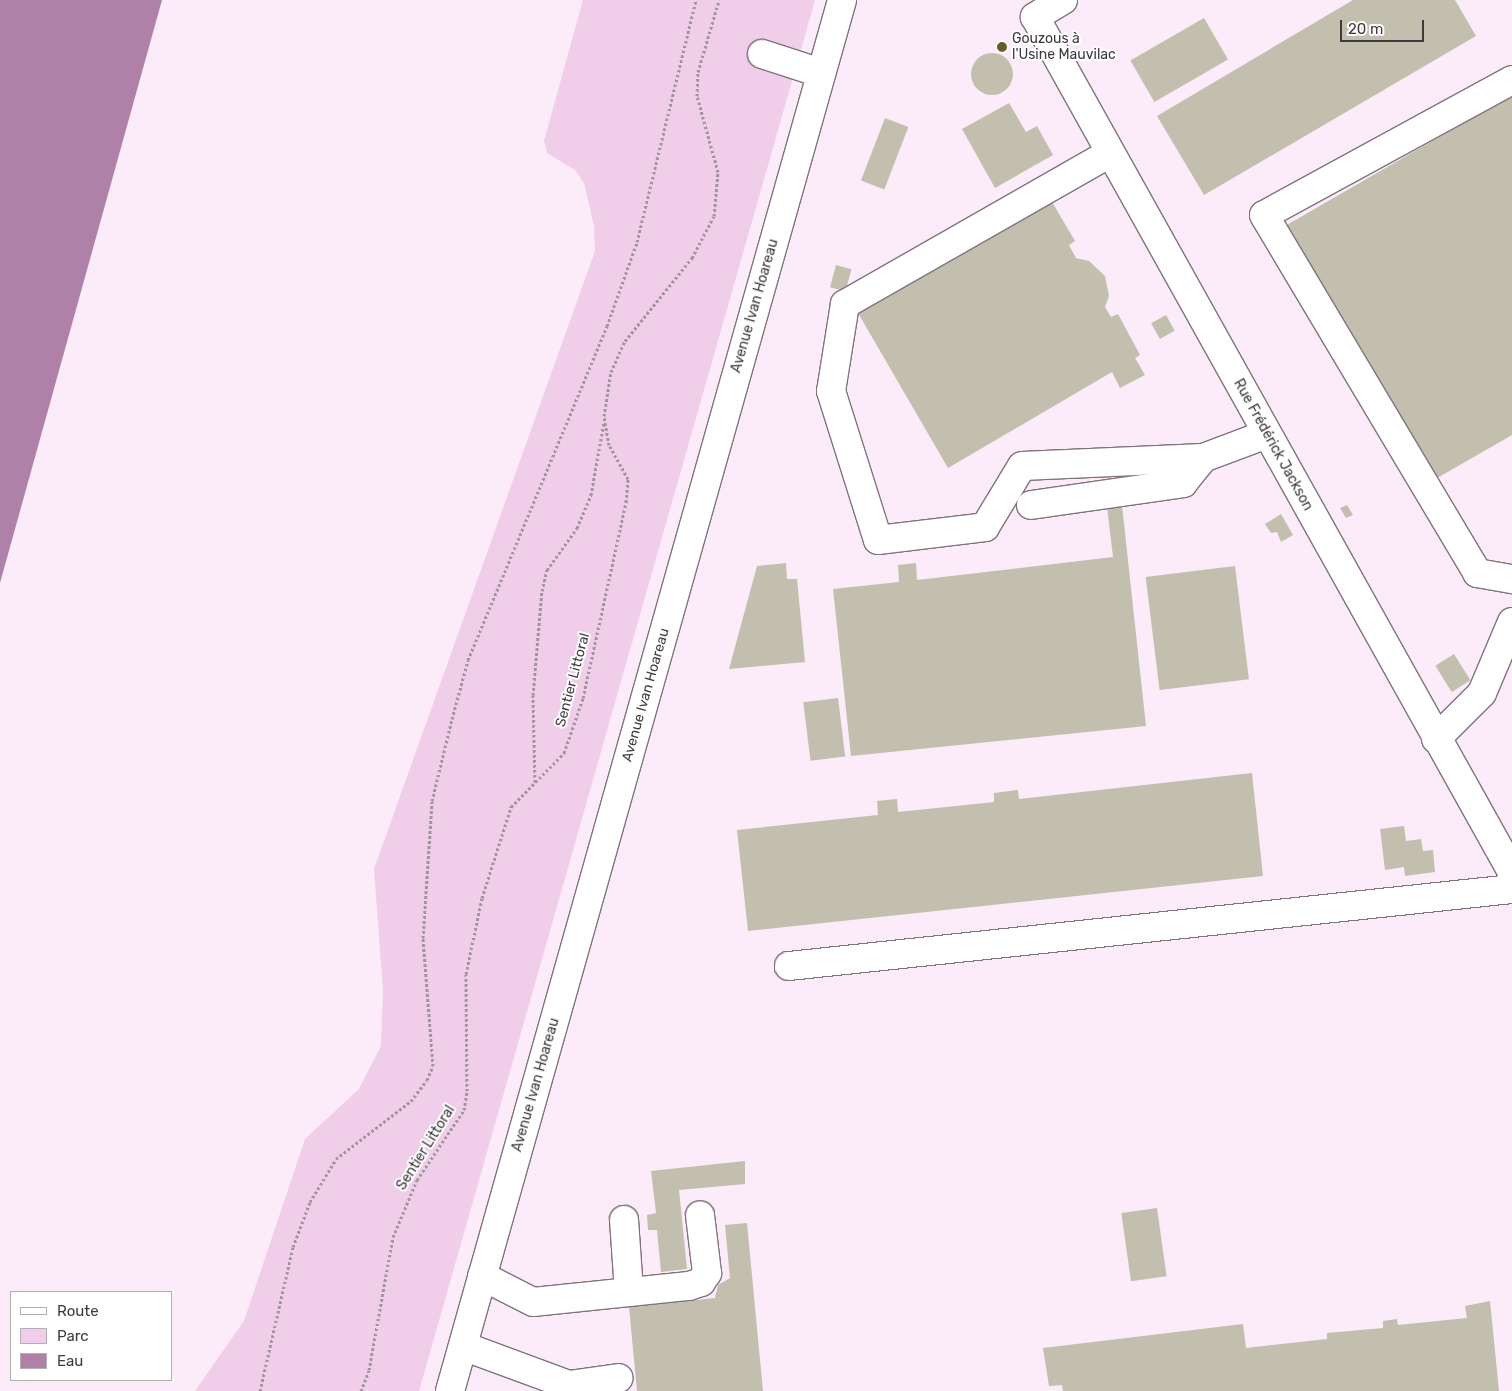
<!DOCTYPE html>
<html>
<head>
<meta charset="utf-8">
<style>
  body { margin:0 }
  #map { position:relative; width:1512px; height:1391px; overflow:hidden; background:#fcebf8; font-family:Rubik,sans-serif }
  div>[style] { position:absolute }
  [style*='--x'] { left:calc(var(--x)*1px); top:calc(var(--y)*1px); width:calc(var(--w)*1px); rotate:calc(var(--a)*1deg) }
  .green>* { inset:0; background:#f0cde8 }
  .water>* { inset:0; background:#b081a8 }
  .building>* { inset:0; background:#c3bfae; transform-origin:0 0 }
  .round { border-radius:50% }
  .path>* { height:3px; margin-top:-1.5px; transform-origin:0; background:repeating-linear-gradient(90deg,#a0949d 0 2.5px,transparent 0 5px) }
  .roads { filter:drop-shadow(1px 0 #81737e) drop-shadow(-1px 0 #81737e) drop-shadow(0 1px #81737e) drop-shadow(0 -1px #81737e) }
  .minor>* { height:28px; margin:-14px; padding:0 14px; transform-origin:14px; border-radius:14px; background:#fff }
  .dots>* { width:14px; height:14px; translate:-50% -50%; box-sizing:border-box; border:2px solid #fff; border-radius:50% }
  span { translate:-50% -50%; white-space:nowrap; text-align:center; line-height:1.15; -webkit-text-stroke:4px #fff; paint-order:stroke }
  .poi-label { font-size:14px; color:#403a3f }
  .left { translate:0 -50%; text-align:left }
  .street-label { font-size:14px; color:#403a3f }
  .legend { position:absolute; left:10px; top:1291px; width:162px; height:90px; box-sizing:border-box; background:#fff; border:1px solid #b3b0b2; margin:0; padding:6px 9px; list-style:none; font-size:15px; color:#403a3f }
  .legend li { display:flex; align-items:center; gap:10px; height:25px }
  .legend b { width:25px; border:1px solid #b3b0b2 }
  .scale { position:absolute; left:1340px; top:20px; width:84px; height:22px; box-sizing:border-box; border:2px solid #403a3f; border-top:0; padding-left:6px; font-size:15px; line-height:18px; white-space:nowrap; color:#403a3f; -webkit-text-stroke:4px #fff; paint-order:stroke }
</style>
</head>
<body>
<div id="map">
  <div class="green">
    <div style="clip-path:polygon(583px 0,815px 0,419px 1391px,195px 1391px,244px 1321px,305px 1139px,359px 1089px,381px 1046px,383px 991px,374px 869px,595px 251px,594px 226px,584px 183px,575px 170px,547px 153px,544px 141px)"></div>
  </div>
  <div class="water">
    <div style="clip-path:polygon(0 0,162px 0,0 583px)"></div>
  </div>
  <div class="building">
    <div style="clip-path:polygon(1353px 0,1455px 0,1476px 36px,1204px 195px,1157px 116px)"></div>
    <div style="left:1204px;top:18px;width:48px;height:85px;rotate:60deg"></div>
    <div class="round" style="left:971px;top:53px;width:42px;height:42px"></div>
    <div style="clip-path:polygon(1512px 95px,1512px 435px,1432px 481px,1285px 226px)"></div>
    <div style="clip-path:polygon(1009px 103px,1026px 132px,1037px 126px,1053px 155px,995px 188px,962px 129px)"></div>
    <div style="left:885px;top:118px;width:25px;height:67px;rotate:21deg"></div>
    <div style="clip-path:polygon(1052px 202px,1075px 241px,1069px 245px,1076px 258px,1089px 261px,1105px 276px,1109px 296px,1105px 307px,1111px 317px,1118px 314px,1140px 355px,1135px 358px,1145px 375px,1120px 388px,1112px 372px,948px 468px,858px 313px)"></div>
    <div style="left:836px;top:265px;width:16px;height:23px;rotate:15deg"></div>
    <div style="left:1166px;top:315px;width:18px;height:17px;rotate:61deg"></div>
    <div style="clip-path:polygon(1122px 505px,1146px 726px,851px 756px,833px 589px,899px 582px,898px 565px,916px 563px,917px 580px,1113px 557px,1107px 507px)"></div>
    <div style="clip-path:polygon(1347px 505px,1353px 515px,1346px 518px,1340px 508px)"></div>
    <div style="clip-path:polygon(1281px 514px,1293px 535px,1281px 542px,1277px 532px,1271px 533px,1265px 524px)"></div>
    <div style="clip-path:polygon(786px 563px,787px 579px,797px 579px,805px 662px,729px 669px,757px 566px)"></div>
    <div style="left:1235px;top:566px;width:114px;height:90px;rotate:83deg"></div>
    <div style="left:1454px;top:654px;width:31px;height:22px;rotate:58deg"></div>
    <div style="left:838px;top:698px;width:59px;height:35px;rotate:83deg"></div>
    <div style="clip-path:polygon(1252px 773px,1263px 876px,748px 931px,737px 830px,878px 815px,877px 801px,897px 799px,898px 812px,994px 802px,994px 793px,1018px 790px,1019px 799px)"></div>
    <div style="clip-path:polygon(1404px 826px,1406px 841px,1421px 839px,1423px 851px,1433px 850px,1435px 872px,1405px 876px,1404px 867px,1385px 870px,1380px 829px)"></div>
    <div style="clip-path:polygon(745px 1161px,745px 1184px,679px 1190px,687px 1269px,661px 1272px,657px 1230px,648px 1230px,647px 1215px,656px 1213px,651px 1171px)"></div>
    <div style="left:1157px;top:1208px;width:69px;height:36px;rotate:82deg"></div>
    <div style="clip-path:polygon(747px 1223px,763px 1391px,637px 1391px,629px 1307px,715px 1298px,718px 1285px,730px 1278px,725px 1225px)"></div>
    <div style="clip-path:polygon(1490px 1301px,1499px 1391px,1063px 1391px,1062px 1385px,1049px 1386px,1043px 1348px,1243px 1324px,1246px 1348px,1327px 1339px,1327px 1333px,1383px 1328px,1383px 1321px,1397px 1319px,1398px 1325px,1467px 1318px,1465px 1306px)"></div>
  </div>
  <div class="path">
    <div style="--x:535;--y:782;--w:87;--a:-91.3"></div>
    <div style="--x:533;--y:695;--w:104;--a:-85.1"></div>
    <div style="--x:542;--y:591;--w:22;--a:-77"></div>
    <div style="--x:547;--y:570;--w:52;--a:-54.5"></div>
    <div style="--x:577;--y:528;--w:36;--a:-67"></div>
    <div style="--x:591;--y:495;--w:75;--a:-80"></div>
    <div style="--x:260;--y:1391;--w:148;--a:-77.1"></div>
    <div style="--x:293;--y:1247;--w:48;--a:-69.3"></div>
    <div style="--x:310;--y:1202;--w:50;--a:-58.8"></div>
    <div style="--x:336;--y:1159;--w:95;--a:-37.7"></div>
    <div style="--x:411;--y:1101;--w:26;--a:-53"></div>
    <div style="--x:427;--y:1080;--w:15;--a:-67"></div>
    <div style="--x:433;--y:1066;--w:128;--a:-94.5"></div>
    <div style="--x:423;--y:938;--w:137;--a:-86.2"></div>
    <div style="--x:432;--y:801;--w:84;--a:-76.3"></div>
    <div style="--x:452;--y:719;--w:61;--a:-74.8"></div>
    <div style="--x:468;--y:660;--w:362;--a:-67.4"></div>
    <div style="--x:607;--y:326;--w:89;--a:-70.3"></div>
    <div style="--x:637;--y:242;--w:249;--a:-76.3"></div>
    <div style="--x:361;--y:1391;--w:22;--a:-69"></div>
    <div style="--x:369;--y:1370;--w:135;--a:-79.8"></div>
    <div style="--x:393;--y:1237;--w:62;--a:-67.2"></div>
    <div style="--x:417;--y:1180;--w:84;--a:-56.1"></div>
    <div style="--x:464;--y:1110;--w:19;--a:-81"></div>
    <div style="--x:467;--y:1091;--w:117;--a:-90.5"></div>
    <div style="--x:466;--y:974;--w:78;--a:-78.1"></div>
    <div style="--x:482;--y:898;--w:96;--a:-72.3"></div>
    <div style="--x:511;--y:807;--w:76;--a:-45.5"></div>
    <div style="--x:564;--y:753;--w:58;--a:-70.9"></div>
    <div style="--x:583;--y:698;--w:201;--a:-77.6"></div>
    <div style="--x:626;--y:502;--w:23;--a:-85"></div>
    <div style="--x:628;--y:479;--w:39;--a:-119"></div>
    <div style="--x:609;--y:445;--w:29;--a:-100"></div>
    <div style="--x:604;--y:416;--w:45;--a:-81"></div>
    <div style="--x:611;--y:372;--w:34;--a:-66"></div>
    <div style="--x:625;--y:341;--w:107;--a:-51.1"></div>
    <div style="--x:692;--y:258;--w:47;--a:-62.4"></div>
    <div style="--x:714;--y:216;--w:44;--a:-84.8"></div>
    <div style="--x:718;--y:172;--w:79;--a:-105.4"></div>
    <div style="--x:697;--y:96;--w:24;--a:-88"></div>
    <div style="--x:698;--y:72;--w:75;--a:-73.7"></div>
  </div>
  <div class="roads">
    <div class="minor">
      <div style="--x:1063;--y:0;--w:33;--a:149"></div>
      <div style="--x:1035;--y:17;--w:979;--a:60.84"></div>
      <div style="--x:762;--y:54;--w:62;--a:17.9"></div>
      <div style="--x:1512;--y:80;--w:282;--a:151.4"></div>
      <div style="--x:1264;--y:215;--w:417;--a:59.2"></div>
      <div style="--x:1477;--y:573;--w:36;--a:10"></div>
      <div style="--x:1110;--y:153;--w:305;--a:150.3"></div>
      <div style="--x:845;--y:304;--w:88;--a:99.1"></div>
      <div style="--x:831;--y:391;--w:156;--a:72.5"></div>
      <div style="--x:878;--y:540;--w:108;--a:-6.9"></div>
      <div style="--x:985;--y:527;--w:71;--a:-58.8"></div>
      <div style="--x:1022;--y:466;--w:181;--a:-2.5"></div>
      <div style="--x:1203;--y:458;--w:68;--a:-20.6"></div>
      <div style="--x:1031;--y:505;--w:154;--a:-8.2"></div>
      <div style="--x:1183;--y:483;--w:32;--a:-51"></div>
      <div style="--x:1436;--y:739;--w:65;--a:-45"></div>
      <div style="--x:1482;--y:693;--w:77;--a:-67.1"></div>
      <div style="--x:789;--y:966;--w:727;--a:-6.08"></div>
      <div style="--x:624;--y:1220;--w:72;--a:86"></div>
      <div style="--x:482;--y:1276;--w:57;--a:27"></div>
      <div style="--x:533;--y:1302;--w:157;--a:-5.9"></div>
      <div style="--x:689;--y:1286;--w:13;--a:-18"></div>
      <div style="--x:701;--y:1282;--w:11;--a:-56"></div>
      <div style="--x:707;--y:1273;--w:58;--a:-96.9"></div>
      <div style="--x:463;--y:1346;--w:113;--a:20.2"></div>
      <div style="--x:569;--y:1385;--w:50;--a:-8"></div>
      <div style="--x:450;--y:1391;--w:1445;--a:-74.26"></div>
    </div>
  </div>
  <div class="dots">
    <div style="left:1002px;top:47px;background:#695c29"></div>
  </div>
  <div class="poi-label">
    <span class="left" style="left:1012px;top:47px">Gouzous à<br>l'Usine Mauvilac</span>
  </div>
  <div class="street-label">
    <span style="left:755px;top:306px;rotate:-74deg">Avenue Ivan Hoareau</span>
    <span style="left:1273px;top:445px;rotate:61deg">Rue Frédérick Jackson</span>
    <span style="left:573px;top:680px;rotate:-75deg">Sentier Littoral</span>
    <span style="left:646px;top:695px;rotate:-74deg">Avenue Ivan Hoareau</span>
    <span style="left:536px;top:1085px;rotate:-74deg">Avenue Ivan Hoareau</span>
    <span style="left:426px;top:1148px;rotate:-58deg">Sentier Littoral</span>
  </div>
  <ul class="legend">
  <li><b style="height:6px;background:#fff"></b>Route</li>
  <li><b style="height:14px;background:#f0cde8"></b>Parc</li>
  <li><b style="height:14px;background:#b081a8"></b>Eau</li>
  </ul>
  <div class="scale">20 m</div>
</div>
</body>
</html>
